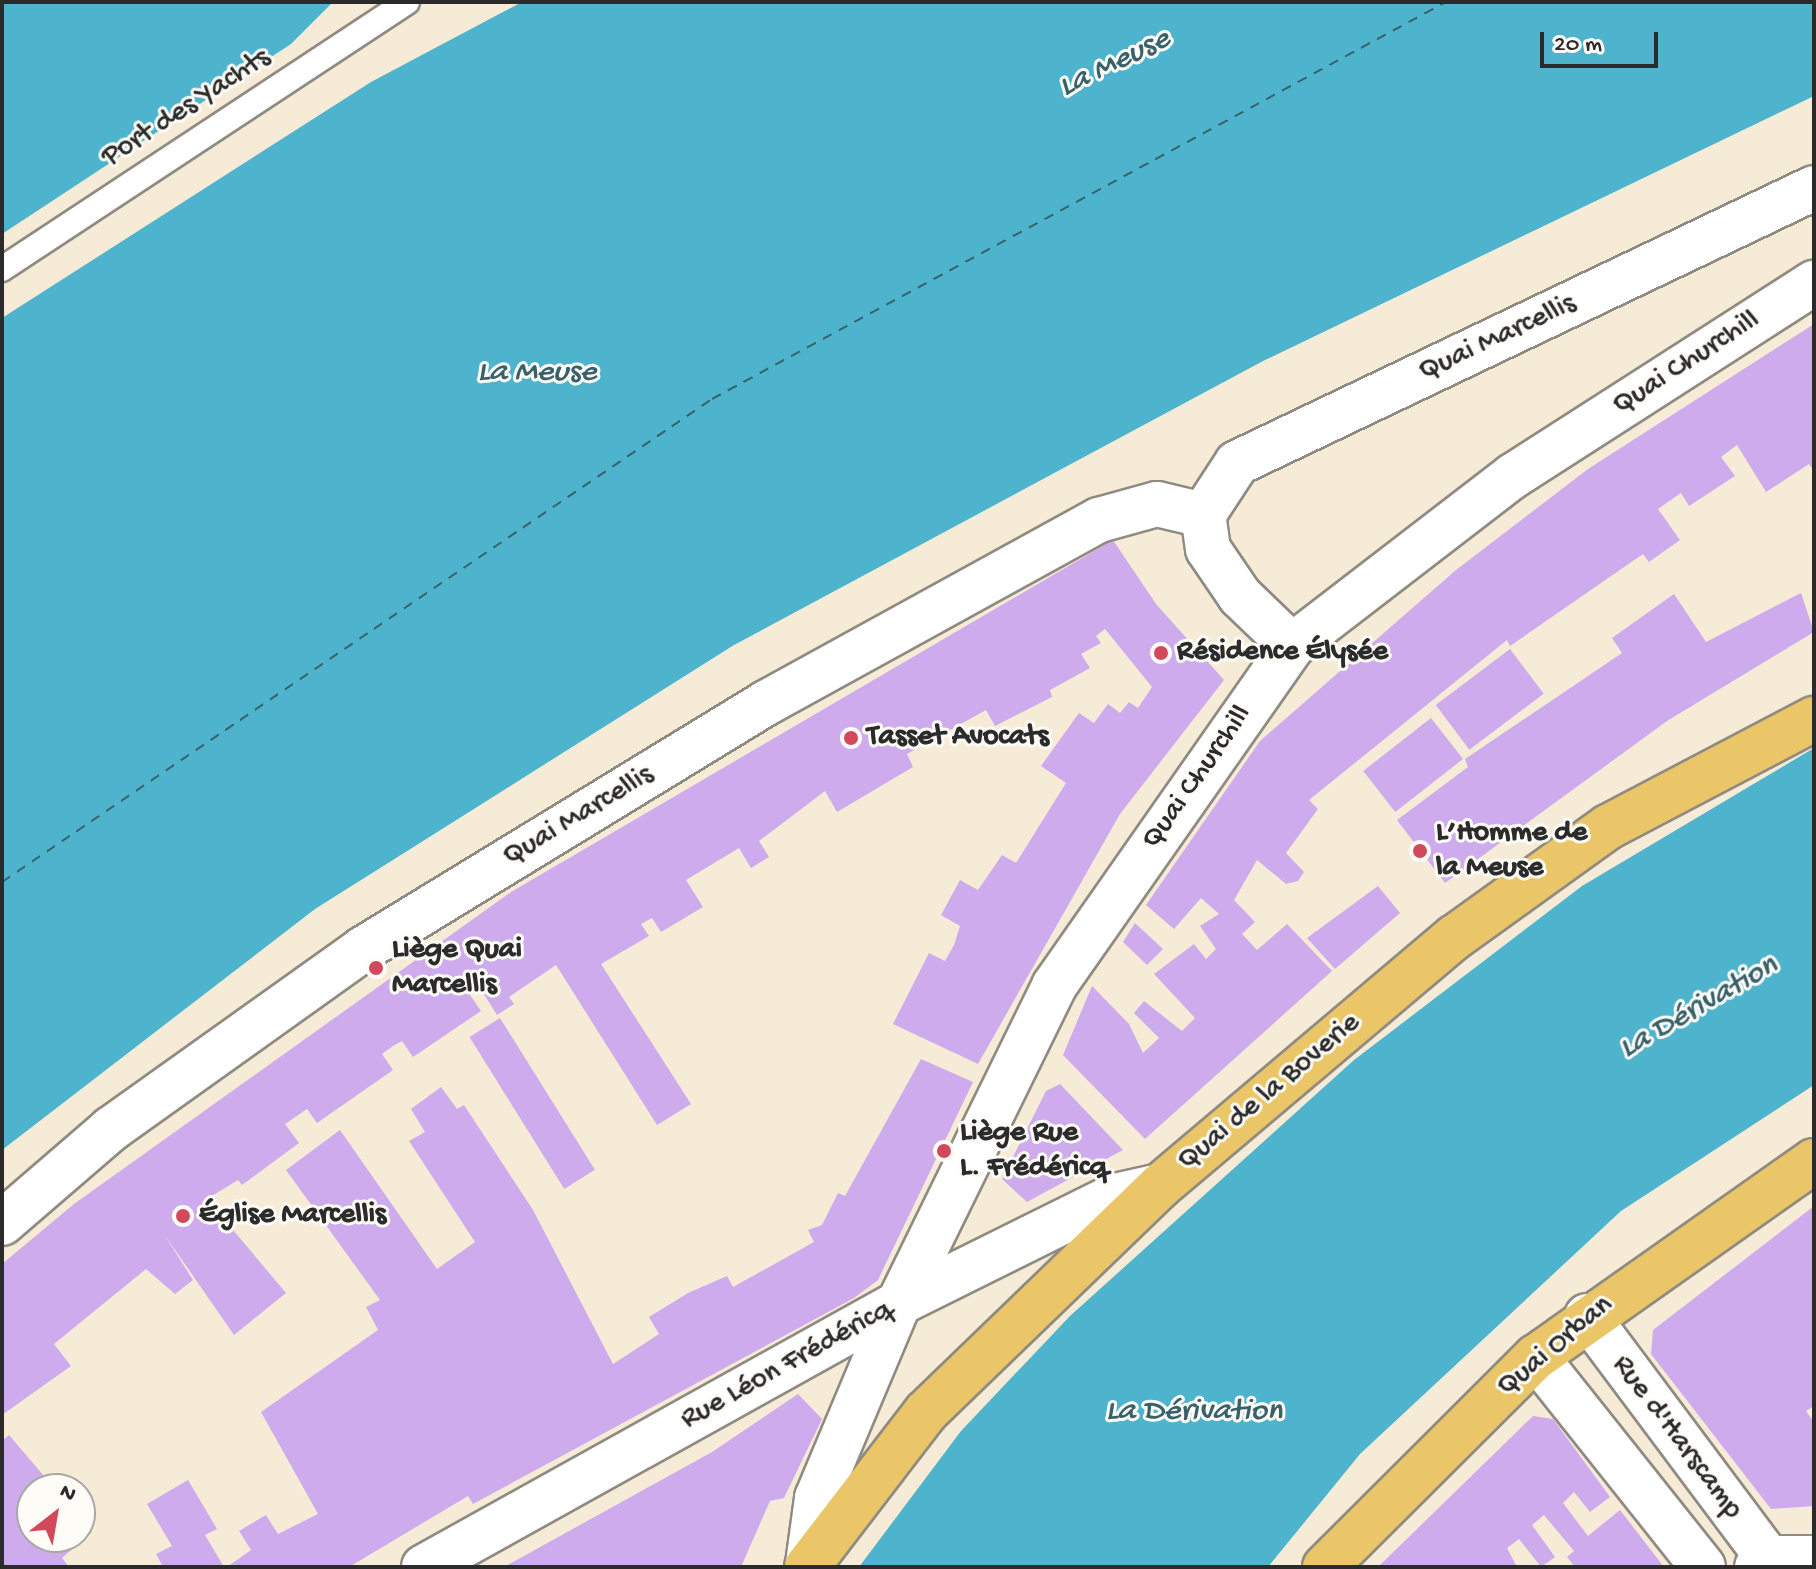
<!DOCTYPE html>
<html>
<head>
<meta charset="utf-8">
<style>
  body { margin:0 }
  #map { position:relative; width:1816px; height:1569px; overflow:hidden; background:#f6ebd7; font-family:"Gochi Hand",sans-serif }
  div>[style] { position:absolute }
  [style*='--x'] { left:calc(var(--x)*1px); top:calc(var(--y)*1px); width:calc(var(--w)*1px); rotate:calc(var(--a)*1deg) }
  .water>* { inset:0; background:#4eb3cd }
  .ferry>* { height:2px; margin-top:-1px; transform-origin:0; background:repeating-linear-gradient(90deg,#39616c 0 10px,transparent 0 18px) }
  .building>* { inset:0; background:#ceabed; transform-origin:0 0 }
  .roads { filter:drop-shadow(2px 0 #908b81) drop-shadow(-2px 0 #908b81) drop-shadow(0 2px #908b81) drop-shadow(0 -2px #908b81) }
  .lane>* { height:24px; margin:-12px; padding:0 12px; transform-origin:12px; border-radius:12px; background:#fff }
  .street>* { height:44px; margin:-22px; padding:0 22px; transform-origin:22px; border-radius:22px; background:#fff }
  .primary>* { height:44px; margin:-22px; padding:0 22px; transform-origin:22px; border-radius:22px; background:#ebc669 }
  .dots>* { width:22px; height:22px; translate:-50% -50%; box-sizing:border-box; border:4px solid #fdfcf7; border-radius:50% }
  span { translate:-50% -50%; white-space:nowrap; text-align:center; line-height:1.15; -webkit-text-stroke:6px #fdfcf7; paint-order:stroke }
  .street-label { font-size:30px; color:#2b2b2b }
  .poi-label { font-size:30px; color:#2b2b2b; font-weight:700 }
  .left { translate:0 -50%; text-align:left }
  .water-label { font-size:32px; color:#39616c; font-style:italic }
  .frame { position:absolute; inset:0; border:4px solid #2b2b2b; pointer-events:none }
  .north { position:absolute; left:16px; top:1473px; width:80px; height:80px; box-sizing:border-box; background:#fdfcf7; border:2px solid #a9a8a5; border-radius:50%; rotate:31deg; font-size:22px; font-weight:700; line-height:32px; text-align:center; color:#2b2b2b }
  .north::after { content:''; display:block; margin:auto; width:28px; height:36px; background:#d1495b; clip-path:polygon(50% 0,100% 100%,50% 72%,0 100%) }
  .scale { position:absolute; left:1540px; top:32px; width:118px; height:36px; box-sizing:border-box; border:4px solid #2b2b2b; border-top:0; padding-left:10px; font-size:24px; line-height:28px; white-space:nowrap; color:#2b2b2b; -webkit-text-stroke:6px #fdfcf7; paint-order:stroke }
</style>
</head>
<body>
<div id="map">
  <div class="water">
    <div style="clip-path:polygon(2px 2px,333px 2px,291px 44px,2px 234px)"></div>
    <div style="clip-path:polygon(522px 2px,1814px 2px,1814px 96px,1263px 361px,734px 645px,315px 909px,2px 1150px,2px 318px,371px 82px)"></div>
    <div style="clip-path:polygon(1814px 748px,1814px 1085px,1621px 1211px,1360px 1454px,1268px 1567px,859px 1567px,961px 1431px,1070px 1316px,1354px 1060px,1582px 886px)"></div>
  </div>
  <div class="ferry">
    <div style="--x:2;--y:882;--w:859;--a:-34.23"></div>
    <div style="--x:712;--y:399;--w:834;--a:-28.41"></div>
  </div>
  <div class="building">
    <div style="clip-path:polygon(1814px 324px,1814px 471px,1809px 464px,1766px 492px,1737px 445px,1721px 457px,1735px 476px,1689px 506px,1681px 493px,1658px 509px,1680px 540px,1649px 562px,1643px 554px,1510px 646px,1507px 640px,1309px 800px,1318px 809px,1286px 853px,1304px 872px,1298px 881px,1286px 884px,1257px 860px,1234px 900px,1255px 922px,1242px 934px,1257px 950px,1287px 924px,1332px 971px,1145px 1139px,1063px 1055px,1092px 986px,1129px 1024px,1143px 1053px,1159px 1038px,1134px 1013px,1144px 1001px,1182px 1031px,1195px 1018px,1154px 974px,1194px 944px,1206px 959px,1216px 949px,1200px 926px,1219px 914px,1201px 898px,1174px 929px,1146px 905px,1260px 741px,1456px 570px,1588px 469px)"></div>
    <div style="clip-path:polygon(1113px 540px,1156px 604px,1224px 680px,1120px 814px,978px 1064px,893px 1024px,929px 953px,945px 961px,954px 945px,960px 926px,941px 915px,960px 880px,978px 890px,1002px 855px,1016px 863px,1066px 783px,1041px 766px,1079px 713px,1094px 723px,1108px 704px,1120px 713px,1129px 702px,1138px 708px,1152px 687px,1105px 629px,1096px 636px,1101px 643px,1081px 654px,1090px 668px,1050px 690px,1052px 697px,995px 726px,986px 710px,907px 754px,913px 767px,837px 812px,825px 791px,759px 841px,769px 857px,751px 868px,739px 848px,686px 880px,703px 907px,661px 932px,652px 918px,641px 924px,649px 936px,601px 964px,691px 1104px,657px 1125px,556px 965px,509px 997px,514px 1004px,497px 1015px,480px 988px,470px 995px,481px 1011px,413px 1057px,402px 1041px,393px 1046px,382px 1054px,393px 1070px,317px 1123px,307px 1109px,285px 1124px,299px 1143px,242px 1185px,238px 1180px,207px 1199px,286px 1293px,234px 1335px,164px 1234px,193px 1280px,175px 1294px,146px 1269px,54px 1344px,71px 1366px,2px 1415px,2px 1264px,74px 1204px,511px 892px)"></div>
    <div style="clip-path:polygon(1801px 593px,1814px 632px,1667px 721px,1445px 883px,1397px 820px,1468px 767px,1465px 759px,1622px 653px,1612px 638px,1674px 594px,1706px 642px)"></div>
    <div style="left:1510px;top:649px;width:56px;height:93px;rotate:53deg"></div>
    <div style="left:1431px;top:718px;width:52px;height:86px;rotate:52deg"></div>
    <div style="clip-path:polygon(1378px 886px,1400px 913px,1335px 969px,1307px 938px)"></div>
    <div style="clip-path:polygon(1135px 923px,1163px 949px,1147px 965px,1123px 942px)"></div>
    <div style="left:500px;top:1018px;width:179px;height:36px;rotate:58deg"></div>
    <div style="clip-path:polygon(921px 1059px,973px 1082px,878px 1280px,854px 1298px,473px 1504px,468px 1496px,349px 1567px,227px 1567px,251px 1550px,239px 1531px,266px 1515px,278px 1534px,318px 1514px,261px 1412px,378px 1330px,366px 1307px,380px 1300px,286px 1170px,340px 1130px,437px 1269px,475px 1242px,409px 1141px,425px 1132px,411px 1109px,441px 1087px,457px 1109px,464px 1105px,533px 1210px,613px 1364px,659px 1334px,649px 1317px,688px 1293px,727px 1276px,733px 1287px,814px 1242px,808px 1230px,822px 1225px,838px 1193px,845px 1196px)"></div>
    <div style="clip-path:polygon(1060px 1084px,1123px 1150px,1027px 1202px,1002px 1179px,1046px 1091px)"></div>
    <div style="clip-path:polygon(1814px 1206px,1814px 1406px,1806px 1411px,1814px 1422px,1814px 1506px,1771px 1509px,1651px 1354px,1653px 1330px)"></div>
    <div style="clip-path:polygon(798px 1394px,822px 1419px,784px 1498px,770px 1501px,741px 1567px,504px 1567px,712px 1452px)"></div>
    <div style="clip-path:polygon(1533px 1416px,1553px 1419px,1610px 1497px,1590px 1512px,1574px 1492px,1563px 1503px,1588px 1536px,1620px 1510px,1664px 1567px,1575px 1567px,1567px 1557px,1574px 1551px,1544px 1515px,1532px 1525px,1555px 1557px,1541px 1567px,1519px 1539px,1507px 1548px,1517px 1567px,1378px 1567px)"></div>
    <div style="clip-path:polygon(9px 1435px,55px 1489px,32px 1489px,32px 1537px,80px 1537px,80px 1519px,92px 1532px,62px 1558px,69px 1567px,2px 1567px,2px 1441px)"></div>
    <div style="clip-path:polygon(188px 1480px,217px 1529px,205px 1535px,224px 1567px,163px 1567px,156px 1554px,172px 1546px,147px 1504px)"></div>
  </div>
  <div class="roads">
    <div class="lane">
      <div style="--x:2;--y:269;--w:485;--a:-33.4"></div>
    </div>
    <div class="street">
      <div style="--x:1292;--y:646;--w:72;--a:-136.1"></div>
      <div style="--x:1240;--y:596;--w:57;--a:-124.2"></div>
      <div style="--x:1208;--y:549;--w:34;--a:-98"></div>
      <div style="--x:1203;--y:515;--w:62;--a:-56.8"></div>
      <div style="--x:1237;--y:463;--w:639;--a:-25.48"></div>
      <div style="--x:2;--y:1223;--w:144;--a:-40.8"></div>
      <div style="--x:111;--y:1129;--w:310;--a:-35.5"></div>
      <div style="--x:363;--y:949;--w:472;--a:-31.4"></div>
      <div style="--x:766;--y:703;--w:380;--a:-28.8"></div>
      <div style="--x:1099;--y:520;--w:60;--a:-15.4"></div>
      <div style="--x:1157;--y:504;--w:47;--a:13.4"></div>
      <div style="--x:1587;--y:1316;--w:302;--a:53.2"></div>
      <div style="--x:1536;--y:1357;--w:268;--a:51.5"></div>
      <div style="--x:808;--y:1564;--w:67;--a:-82.2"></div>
      <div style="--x:817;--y:1498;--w:212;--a:-67.2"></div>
      <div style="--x:899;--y:1303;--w:353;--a:-63.9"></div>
      <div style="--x:1054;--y:986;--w:415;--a:-55"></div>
      <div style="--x:1292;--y:646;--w:279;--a:-37.6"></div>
      <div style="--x:1513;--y:476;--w:358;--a:-32.7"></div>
      <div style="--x:424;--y:1567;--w:543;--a:-29.06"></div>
      <div style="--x:899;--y:1303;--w:241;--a:-26.4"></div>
      <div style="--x:1115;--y:1196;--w:46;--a:-12.5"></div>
      <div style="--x:1757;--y:1567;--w:14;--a:-39"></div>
      <div style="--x:1768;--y:1558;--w:46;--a:0"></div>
    </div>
    <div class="primary">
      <div style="--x:807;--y:1567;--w:195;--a:-52.5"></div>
      <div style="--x:926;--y:1412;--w:325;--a:-44"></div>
      <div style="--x:1160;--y:1186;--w:386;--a:-40.2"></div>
      <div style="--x:1455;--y:937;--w:188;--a:-35.7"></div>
      <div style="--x:1608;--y:827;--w:233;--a:-27.7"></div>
      <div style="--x:1325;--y:1567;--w:298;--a:-44.9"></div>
      <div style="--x:1536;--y:1357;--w:340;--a:-35.2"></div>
    </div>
  </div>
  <div class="dots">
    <div style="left:1161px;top:653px;background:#d1495b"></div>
    <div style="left:851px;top:738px;background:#d1495b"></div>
    <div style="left:1420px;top:851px;background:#d1495b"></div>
    <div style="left:376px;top:968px;background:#d1495b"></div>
    <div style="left:944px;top:1151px;background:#d1495b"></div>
    <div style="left:183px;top:1216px;background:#d1495b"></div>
  </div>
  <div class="street-label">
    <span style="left:187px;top:109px;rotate:-33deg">Port des Yachts</span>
    <span style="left:1498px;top:339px;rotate:-25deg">Quai Marcellis</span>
    <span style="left:1687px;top:364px;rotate:-33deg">Quai Churchill</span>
    <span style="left:1198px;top:778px;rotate:-55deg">Quai Churchill</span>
    <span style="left:579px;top:817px;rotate:-31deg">Quai Marcellis</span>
    <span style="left:1270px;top:1093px;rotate:-40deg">Quai de la Boverie</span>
    <span style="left:1556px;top:1347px;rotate:-40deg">Quai Orban</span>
    <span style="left:787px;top:1366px;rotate:-29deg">Rue Léon Frédéricq</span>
    <span style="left:1676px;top:1438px;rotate:53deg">Rue d'Harscamp</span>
  </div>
  <div class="poi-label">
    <span class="left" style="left:1177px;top:653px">Résidence Élysée</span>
    <span class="left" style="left:867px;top:738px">Tasset Avocats</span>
    <span class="left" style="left:1436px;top:851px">L’Homme de<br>la Meuse</span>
    <span class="left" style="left:392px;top:968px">Liège Quai<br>Marcellis</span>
    <span class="left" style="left:960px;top:1151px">Liège Rue<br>L. Frédéricq</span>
    <span class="left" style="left:199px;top:1216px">Église Marcellis</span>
  </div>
  <div class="water-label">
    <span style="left:1115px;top:64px;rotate:-26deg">La Meuse</span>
    <span style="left:537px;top:373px">La Meuse</span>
    <span style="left:1699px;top:1008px;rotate:-30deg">La Dérivation</span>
    <span style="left:1194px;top:1412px">La Dérivation</span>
  </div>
  <div class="frame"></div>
  <div class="north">N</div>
  <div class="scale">20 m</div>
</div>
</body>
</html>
